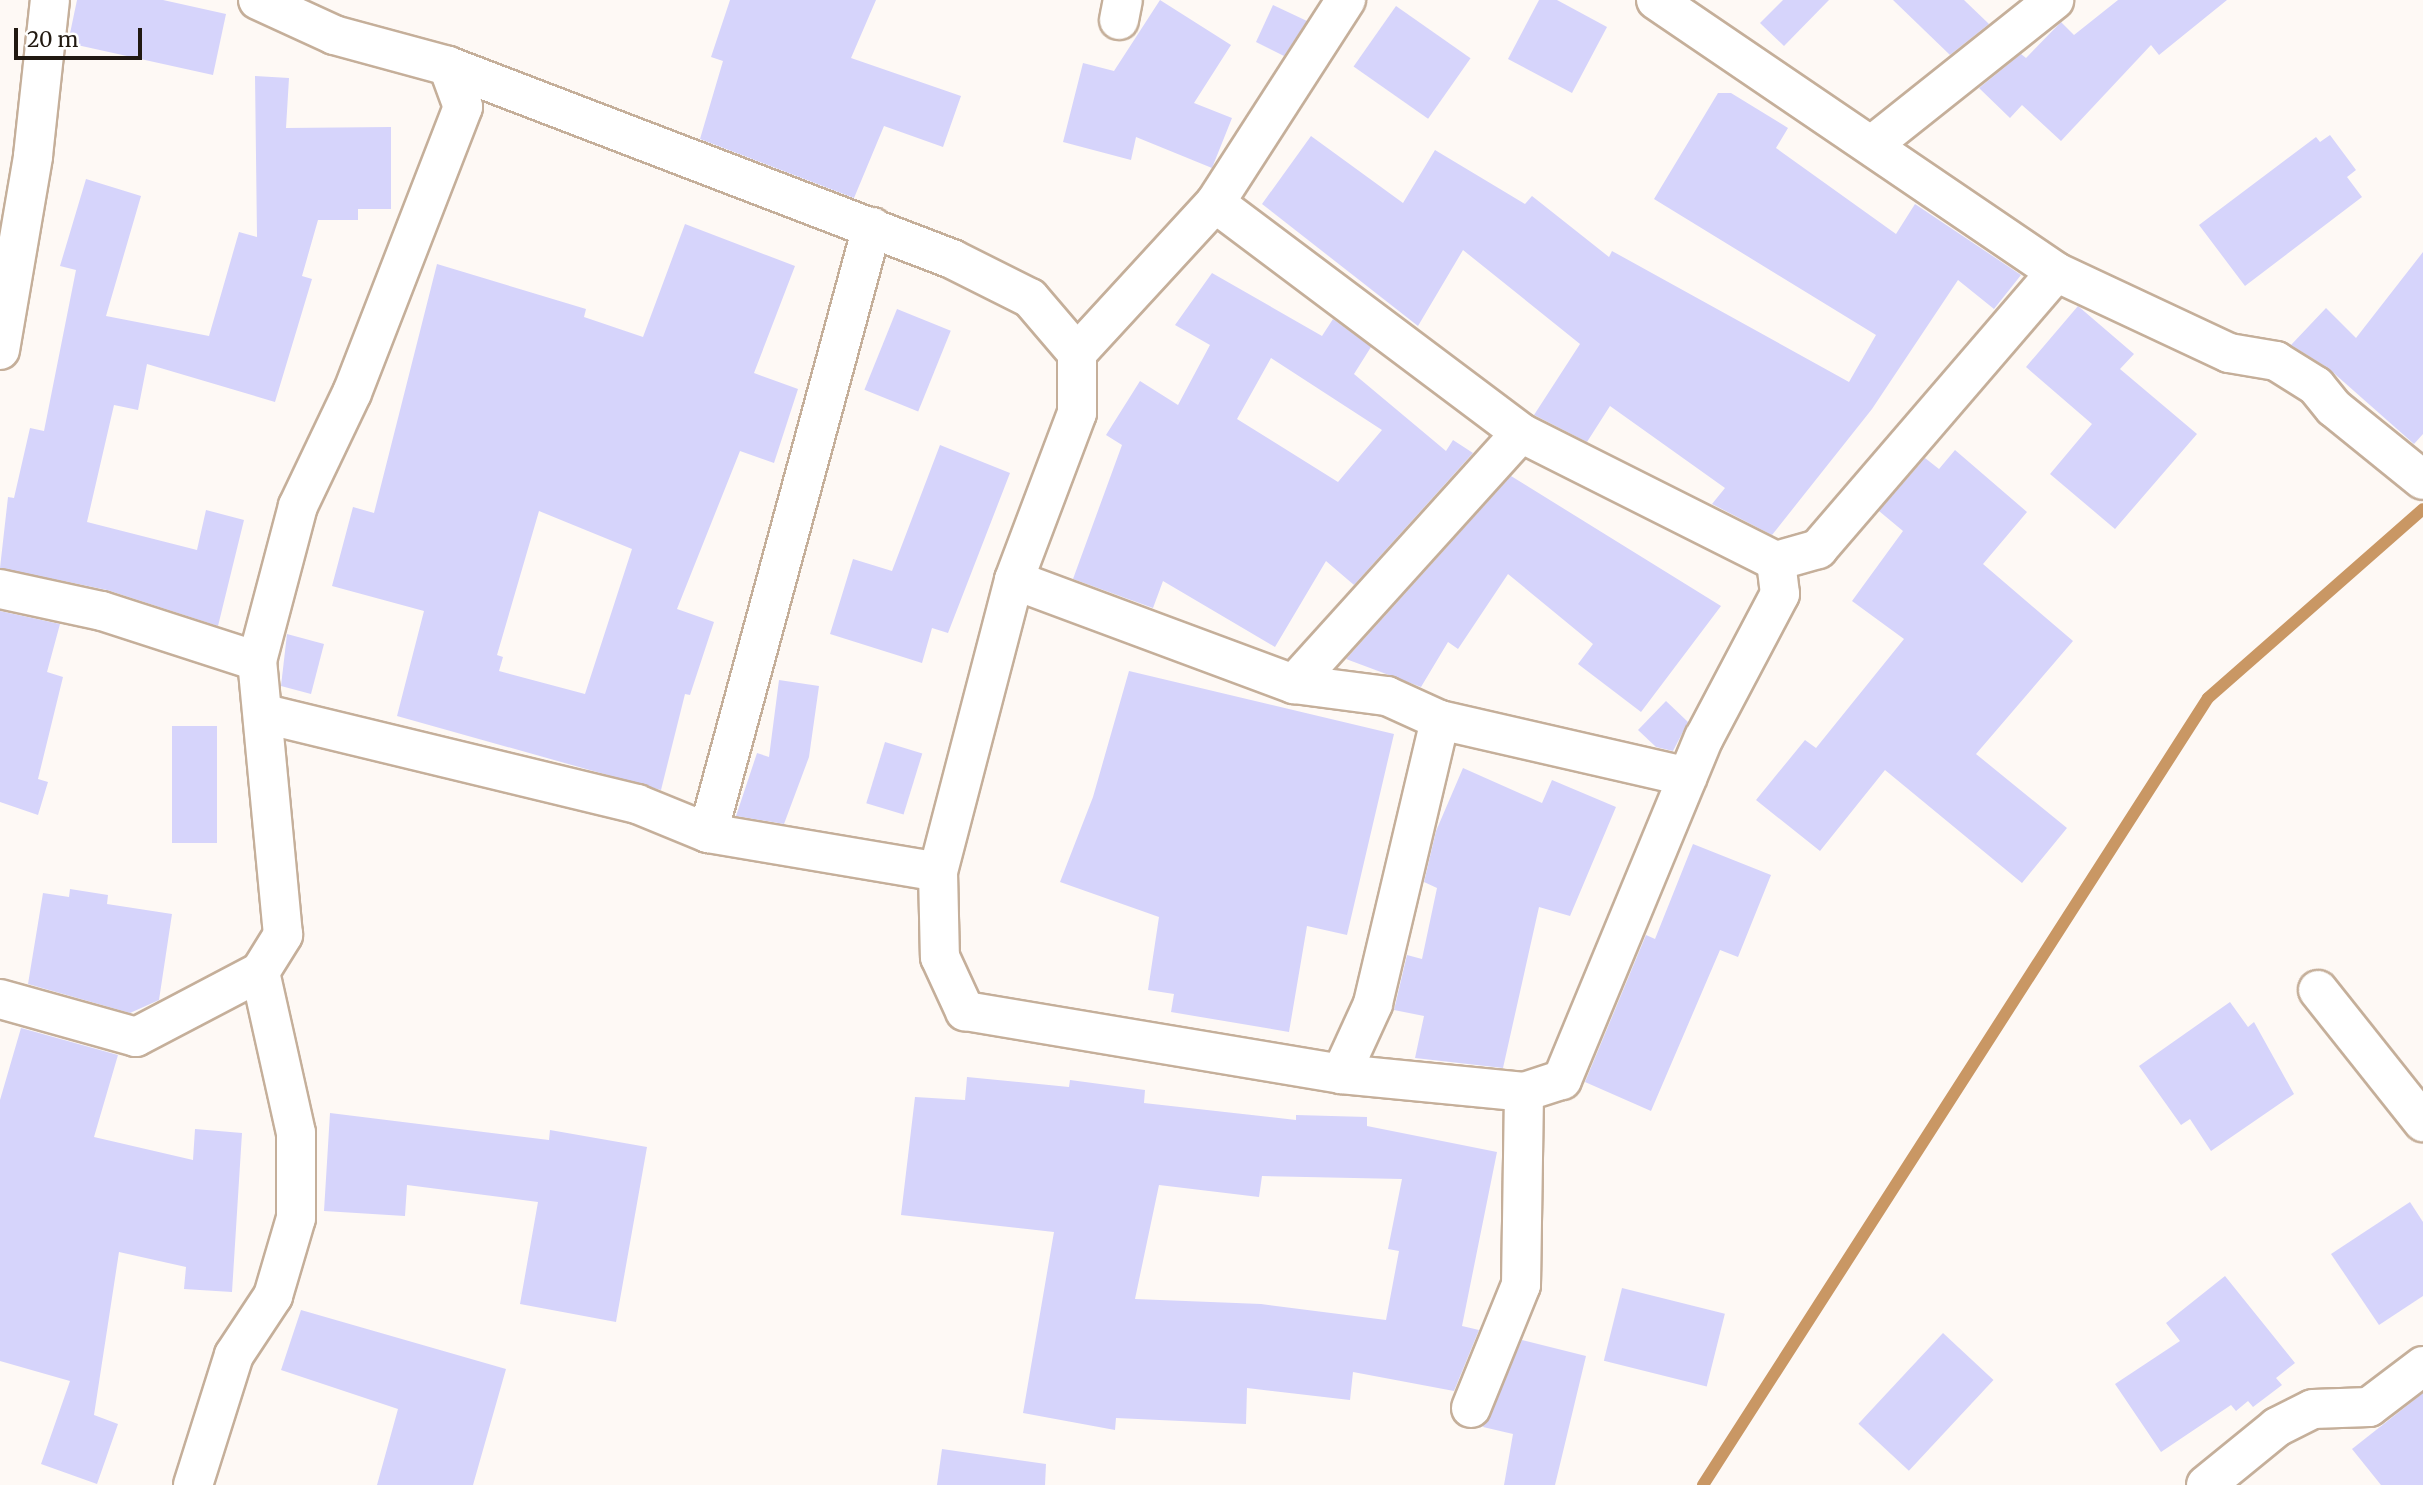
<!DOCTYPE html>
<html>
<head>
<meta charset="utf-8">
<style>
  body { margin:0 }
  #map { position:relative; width:2423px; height:1485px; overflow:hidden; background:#fef9f5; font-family:Merriweather,serif }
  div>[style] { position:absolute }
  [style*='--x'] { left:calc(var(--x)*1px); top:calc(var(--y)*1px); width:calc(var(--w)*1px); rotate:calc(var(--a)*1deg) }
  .stream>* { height:12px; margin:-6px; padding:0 6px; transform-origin:6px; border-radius:6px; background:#c99764 }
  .building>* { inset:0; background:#d6d4fb; transform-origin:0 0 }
  .roads { filter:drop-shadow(2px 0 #c5af9a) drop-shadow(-2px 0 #c5af9a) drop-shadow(0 2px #c5af9a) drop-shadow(0 -2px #c5af9a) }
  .street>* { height:38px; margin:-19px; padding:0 19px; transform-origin:19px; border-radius:19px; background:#fff }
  span { translate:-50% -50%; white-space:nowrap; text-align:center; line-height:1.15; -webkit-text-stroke:6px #fff; paint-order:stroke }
  .scale { position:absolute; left:14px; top:28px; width:128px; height:32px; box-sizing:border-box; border:4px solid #211911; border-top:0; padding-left:9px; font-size:21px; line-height:24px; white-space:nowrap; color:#211911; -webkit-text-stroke:5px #fff; paint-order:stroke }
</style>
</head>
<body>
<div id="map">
  <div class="stream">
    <div style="--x:1703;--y:1485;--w:935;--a:-57.31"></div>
    <div style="--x:2208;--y:698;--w:286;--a:-41.3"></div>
  </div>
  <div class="building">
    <div style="clip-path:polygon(77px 0,163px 0,226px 14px,213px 75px,68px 43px)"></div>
    <div style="clip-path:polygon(730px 0,876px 0,851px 58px,961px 96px,943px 147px,884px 126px,854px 198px,700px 139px,723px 61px,711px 57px)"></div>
    <div style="clip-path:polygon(1160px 0,1231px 45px,1194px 103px,1232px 118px,1212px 168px,1136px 137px,1131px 160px,1063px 142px,1083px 63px,1114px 71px)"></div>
    <div style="clip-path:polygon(1539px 0,1557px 0,1607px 27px,1572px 93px,1508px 59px)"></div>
    <div style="clip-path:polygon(1783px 0,1829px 0,1784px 46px,1760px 23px)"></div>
    <div style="clip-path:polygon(1893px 0,1964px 0,1989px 24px,1950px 55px)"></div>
    <div style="clip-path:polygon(2118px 0,2227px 0,2159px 55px,2151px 45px,2061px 141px,2022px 105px,2010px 118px,1979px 88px,2021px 54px,2026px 58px,2061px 22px,2074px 35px)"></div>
    <div style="clip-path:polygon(1273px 5px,1307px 21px,1284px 56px,1256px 42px)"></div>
    <div style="left:1396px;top:6px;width:91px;height:74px;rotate:35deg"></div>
    <div style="clip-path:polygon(255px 76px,289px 78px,286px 128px,391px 127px,391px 209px,358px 209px,358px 220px,318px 220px,302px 276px,312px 279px,275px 402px,147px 364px,138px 410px,114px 405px,87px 522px,197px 550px,206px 510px,244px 520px,218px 626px,107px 590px,0 568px,8px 497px,14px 498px,30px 428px,44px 431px,76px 270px,60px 266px,86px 179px,141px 196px,106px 316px,209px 336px,239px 232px,257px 237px)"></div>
    <div style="clip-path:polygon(1718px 93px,1731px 93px,1788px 128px,1776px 148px,1896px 234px,1915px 204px,2021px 275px,1994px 309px,1958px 280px,1872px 409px,1772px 535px,1712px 504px,1725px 488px,1610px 406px,1587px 442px,1534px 415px,1580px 344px,1463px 250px,1418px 326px,1262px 204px,1311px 136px,1403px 203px,1435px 150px,1525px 204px,1532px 196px,1609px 257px,1612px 251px,1849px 382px,1876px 335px,1654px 199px)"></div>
    <div style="clip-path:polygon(2330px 135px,2356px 170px,2347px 177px,2362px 197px,2245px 286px,2199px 225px,2316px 137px,2320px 142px)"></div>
    <div style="clip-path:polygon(evenodd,685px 224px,795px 266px,754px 373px,798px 389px,774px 463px,740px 451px,677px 609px,714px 622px,690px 695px,685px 694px,661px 790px,397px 716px,424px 611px,332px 586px,353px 507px,374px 513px,437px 264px,586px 309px,584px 317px,643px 337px,685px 224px,539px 511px,632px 549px,585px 694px,499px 671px,503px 657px,497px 655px,539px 511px)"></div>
    <div style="clip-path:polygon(2423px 252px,2423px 434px,2414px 444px,2328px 368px,2291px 345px,2326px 308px,2356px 338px)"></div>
    <div style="clip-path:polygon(evenodd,1212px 273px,1322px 336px,1333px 319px,1371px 347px,1354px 374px,1446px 451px,1453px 440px,1473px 453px,1354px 585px,1326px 561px,1275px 647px,1163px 581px,1153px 608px,1073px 579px,1122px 445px,1106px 435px,1140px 381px,1178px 405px,1210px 345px,1175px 325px,1212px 273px,1271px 358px,1382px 430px,1338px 482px,1237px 419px,1271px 358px)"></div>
    <div style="clip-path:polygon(2078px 306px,2134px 354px,2120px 369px,2197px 434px,2115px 529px,2050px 474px,2092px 424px,2026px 367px)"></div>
    <div style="left:897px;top:309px;width:58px;height:87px;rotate:22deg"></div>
    <div style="clip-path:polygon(940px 445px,1010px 473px,948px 633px,932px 628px,922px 663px,830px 634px,853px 559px,892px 571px)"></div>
    <div style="clip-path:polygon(1955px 450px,2027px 512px,1983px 564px,2073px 641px,1976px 754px,2067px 828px,2022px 883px,1885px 770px,1820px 851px,1756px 800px,1805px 740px,1816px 748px,1904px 639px,1852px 601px,1903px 531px,1879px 511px,1925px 458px,1939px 469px)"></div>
    <div style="clip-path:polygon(1511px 476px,1721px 606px,1641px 712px,1578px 664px,1593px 644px,1508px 574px,1458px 649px,1448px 642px,1421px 687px,1346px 659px)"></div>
    <div style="clip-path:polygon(0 611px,60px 624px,47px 672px,63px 677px,38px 779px,48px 782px,38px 815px,0 802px)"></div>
    <div style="clip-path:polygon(287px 634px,324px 644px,311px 694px,281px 686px)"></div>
    <div style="clip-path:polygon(1129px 671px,1394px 734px,1347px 935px,1307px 926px,1289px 1032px,1171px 1012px,1174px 994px,1148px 990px,1159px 917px,1060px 882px,1093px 797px)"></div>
    <div style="clip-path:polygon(779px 680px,819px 686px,809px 757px,784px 824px,736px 816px,757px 753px,769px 757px)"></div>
    <div style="clip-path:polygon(1666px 701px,1688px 722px,1673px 751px,1656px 747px,1638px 730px)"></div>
    <div style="left:172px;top:726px;width:45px;height:117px"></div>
    <div style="left:885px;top:742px;width:39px;height:64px;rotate:17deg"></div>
    <div style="clip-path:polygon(1463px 768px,1542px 803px,1552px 780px,1616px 807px,1570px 916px,1539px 907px,1503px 1068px,1415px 1058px,1424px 1016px,1394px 1010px,1407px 955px,1422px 959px,1437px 888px,1424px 882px,1436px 831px)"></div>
    <div style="clip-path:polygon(1693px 844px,1771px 875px,1738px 957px,1720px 950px,1651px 1111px,1585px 1082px,1646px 935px,1655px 939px)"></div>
    <div style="clip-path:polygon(70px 889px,108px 895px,107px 904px,172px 914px,159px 1000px,130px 1013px,28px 984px,43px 893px,69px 897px)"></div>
    <div style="clip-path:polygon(2230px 1002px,2248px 1027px,2254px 1022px,2294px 1094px,2211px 1151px,2190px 1119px,2181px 1125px,2139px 1066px)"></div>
    <div style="clip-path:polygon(21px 1028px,118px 1055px,94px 1137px,193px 1160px,195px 1129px,242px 1133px,232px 1292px,184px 1289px,186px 1267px,119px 1252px,94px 1415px,118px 1424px,97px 1484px,41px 1464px,70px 1381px,0 1361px,0 1100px)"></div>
    <div style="clip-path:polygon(evenodd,967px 1077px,1069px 1087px,1070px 1080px,1145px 1090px,1144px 1103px,1296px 1120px,1296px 1115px,1367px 1117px,1367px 1126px,1497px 1152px,1462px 1326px,1479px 1330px,1454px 1391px,1353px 1372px,1350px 1400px,1247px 1388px,1246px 1424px,1116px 1418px,1115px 1430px,1023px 1413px,1054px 1232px,901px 1215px,915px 1097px,965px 1100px,967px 1077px,1262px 1176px,1402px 1179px,1388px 1249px,1399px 1251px,1386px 1320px,1261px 1304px,1135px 1299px,1159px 1185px,1259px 1197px,1262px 1176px)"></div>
    <div style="clip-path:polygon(330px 1113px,549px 1140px,550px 1130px,647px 1147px,616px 1322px,520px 1304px,538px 1202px,407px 1185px,405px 1216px,324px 1211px)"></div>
    <div style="clip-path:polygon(2410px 1202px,2423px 1222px,2423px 1296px,2379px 1325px,2331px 1254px)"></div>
    <div style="clip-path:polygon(2225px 1276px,2295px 1363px,2276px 1378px,2282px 1385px,2253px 1407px,2248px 1401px,2236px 1411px,2231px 1405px,2161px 1452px,2115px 1384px,2180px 1341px,2166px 1323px)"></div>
    <div style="left:1622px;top:1288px;width:106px;height:75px;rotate:14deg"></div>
    <div style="clip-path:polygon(301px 1310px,506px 1369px,473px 1485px,377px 1485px,398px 1409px,281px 1370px)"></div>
    <div style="left:1943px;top:1333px;width:69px;height:124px;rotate:43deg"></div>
    <div style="clip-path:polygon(1522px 1340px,1586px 1356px,1555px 1485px,1504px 1485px,1513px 1434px,1483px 1427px)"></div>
    <div style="clip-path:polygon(2423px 1393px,2423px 1485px,2381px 1485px,2352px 1449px)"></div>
    <div style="clip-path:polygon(942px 1449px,1046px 1464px,1045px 1485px,937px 1485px)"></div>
  </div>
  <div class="roads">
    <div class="street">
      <div style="--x:258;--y:0;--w:84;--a:24.7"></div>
      <div style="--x:334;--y:35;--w:118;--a:15.2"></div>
      <div style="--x:448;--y:66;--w:540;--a:20.95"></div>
      <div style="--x:952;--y:259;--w:87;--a:26.6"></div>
      <div style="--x:1030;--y:298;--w:72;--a:49.5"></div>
      <div style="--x:1077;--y:353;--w:60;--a:90"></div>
      <div style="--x:1077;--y:413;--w:178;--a:110.7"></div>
      <div style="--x:1014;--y:580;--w:302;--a:104.6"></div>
      <div style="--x:938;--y:872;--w:85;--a:88.7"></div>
      <div style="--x:940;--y:957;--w:60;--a:65.2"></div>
      <div style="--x:965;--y:1011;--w:381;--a:9.5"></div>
      <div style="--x:1341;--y:1074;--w:184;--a:5.6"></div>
      <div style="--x:1524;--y:1092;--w:40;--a:-18"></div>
      <div style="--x:1562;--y:1080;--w:370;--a:-67.5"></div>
      <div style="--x:1704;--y:738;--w:163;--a:-62.2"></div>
      <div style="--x:1780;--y:594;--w:33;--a:-97"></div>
      <div style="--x:1656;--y:0;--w:484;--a:34.2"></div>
      <div style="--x:2056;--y:272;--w:191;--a:25.1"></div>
      <div style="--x:2229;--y:353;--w:48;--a:9.7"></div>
      <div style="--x:2276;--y:361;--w:47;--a:32"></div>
      <div style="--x:2316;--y:386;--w:28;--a:51"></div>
      <div style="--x:2334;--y:408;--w:114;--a:39"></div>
      <div style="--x:1119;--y:20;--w:20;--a:-79"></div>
      <div style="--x:1872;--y:145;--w:233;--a:-38.5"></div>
      <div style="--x:1215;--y:203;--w:383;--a:36.9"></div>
      <div style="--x:1521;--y:433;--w:285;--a:26.7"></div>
      <div style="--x:1776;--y:561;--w:44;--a:-15.9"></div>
      <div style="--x:1818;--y:549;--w:365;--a:-49.3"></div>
      <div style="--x:0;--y:350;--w:197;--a:-80.3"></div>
      <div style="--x:33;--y:156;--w:157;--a:-83.8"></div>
      <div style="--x:1077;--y:353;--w:204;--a:-47.4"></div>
      <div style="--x:1215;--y:203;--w:242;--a:-57.2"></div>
      <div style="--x:1014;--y:580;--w:299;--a:20.4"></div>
      <div style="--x:1294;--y:684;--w:94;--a:7.4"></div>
      <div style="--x:1387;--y:696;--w:58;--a:24.4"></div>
      <div style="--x:1440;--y:720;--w:292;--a:103.3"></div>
      <div style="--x:1373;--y:1004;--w:77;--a:114.6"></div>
      <div style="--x:0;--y:589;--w:104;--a:12.2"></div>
      <div style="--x:102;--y:611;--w:163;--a:17.9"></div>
      <div style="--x:1294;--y:684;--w:338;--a:-47.9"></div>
      <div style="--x:265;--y:714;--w:383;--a:13.6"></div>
      <div style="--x:637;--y:804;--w:77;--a:22.2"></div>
      <div style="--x:708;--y:833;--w:233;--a:9.6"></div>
      <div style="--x:1440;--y:720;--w:254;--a:12.9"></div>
      <div style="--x:708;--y:833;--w:628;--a:-74.86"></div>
      <div style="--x:2318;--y:990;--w:169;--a:51.5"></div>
      <div style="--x:0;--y:999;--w:141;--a:15.6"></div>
      <div style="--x:136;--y:1037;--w:140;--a:-27.7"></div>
      <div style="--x:260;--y:972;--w:44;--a:-58.1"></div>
      <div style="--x:283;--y:935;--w:275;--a:-95.4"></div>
      <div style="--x:257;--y:661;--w:160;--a:-75.2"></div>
      <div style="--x:298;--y:506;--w:125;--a:-64.5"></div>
      <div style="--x:352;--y:393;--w:307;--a:-68.8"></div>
      <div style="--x:463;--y:107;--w:44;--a:-110.1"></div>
      <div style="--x:1471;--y:1408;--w:133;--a:-67.9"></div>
      <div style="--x:1521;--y:1285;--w:193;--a:-89.1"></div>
      <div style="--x:193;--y:1485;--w:136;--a:-72.5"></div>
      <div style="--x:234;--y:1355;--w:71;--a:-56.5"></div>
      <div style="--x:273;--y:1296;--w:81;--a:-73.6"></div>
      <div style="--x:296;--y:1218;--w:85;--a:-90"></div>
      <div style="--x:296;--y:1133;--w:165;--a:-102.6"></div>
      <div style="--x:2206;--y:1485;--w:92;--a:-39.2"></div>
      <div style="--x:2277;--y:1427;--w:40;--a:-26.6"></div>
      <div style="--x:2313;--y:1409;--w:56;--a:-2"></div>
      <div style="--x:2369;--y:1407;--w:68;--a:-37.2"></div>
    </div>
  </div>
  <div class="scale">20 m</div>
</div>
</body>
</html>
